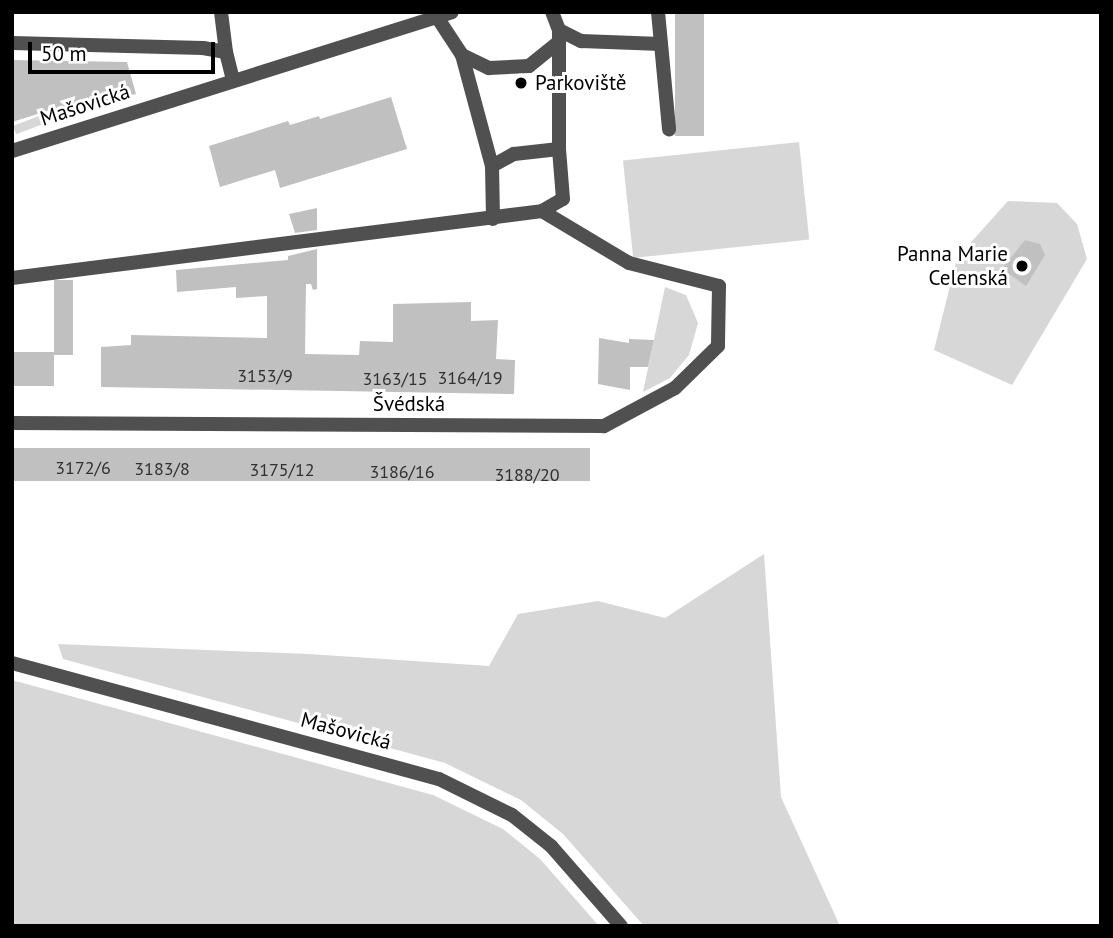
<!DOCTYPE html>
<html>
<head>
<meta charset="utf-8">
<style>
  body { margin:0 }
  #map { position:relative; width:1113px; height:938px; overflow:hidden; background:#fff; font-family:"PT Sans",sans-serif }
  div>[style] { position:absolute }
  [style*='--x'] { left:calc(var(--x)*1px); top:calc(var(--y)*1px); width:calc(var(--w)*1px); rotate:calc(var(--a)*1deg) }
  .green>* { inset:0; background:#d7d7d7; transform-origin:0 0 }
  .building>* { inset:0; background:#c0c0c0; transform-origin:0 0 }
  .service>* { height:14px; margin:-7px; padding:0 7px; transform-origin:7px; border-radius:7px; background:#505050 }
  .minor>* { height:14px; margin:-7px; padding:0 7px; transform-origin:7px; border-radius:7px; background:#505050 }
  .tertiary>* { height:14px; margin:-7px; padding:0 7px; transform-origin:7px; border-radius:7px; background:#505050 }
  .dots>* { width:19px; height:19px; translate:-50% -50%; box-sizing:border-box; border:4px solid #fff; border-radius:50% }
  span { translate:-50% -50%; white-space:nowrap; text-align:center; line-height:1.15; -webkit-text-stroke:6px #fff; paint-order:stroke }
  .number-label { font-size:18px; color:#303030 }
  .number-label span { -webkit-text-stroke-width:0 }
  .poi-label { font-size:21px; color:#000 }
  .left { translate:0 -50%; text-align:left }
  .right { translate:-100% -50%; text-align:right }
  .street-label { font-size:21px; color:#000 }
  .frame { position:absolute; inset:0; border:14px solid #000; pointer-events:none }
  .scale { position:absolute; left:28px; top:42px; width:187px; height:32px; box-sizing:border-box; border:4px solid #000; border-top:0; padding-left:9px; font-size:21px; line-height:24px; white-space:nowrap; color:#000; -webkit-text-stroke:5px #fff; paint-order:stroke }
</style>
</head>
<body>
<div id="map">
  <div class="green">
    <div style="left:96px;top:94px;width:9px;height:89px;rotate:69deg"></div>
    <div style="left:799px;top:142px;width:98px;height:177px;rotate:84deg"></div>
    <div style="clip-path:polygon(1008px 201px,1057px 203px,1077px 224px,1087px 259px,1012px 385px,934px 350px,957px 258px)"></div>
    <div style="clip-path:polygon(665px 287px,686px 295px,698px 323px,689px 355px,670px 378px,643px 392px)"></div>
    <div style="clip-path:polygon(764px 554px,781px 797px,840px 926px,644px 926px,563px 834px,521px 800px,445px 763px,63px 659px,58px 644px,309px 654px,489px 666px,518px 614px,598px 601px,665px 618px)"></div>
    <div style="clip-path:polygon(12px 680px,433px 795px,503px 829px,540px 859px,599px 926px,12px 926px)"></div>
  </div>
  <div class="building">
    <div style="left:675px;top:12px;width:29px;height:124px"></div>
    <div style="clip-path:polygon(12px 60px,127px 62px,136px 94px,91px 104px,89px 98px,12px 122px)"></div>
    <div style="clip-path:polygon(391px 97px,407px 149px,280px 188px,275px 170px,220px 187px,209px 146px,288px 121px,290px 125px,319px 116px,320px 119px)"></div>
    <div style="clip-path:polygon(317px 208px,317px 230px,295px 233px,289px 214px)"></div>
    <div style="clip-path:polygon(1025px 240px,1040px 244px,1045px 255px,1026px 286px,1002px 269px)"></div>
    <div style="clip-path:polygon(317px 249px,317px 289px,313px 290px,311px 284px,306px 284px,305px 354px,359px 355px,360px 341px,393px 342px,393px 304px,471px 302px,471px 321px,498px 320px,496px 359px,515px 360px,514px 394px,101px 387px,101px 347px,131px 345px,131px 335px,267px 338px,267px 296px,236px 298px,236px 287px,177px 292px,176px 270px,288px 260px,288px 256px)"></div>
    <div style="left:73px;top:280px;width:75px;height:19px;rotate:90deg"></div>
    <div style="clip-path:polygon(599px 338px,629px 343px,629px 339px,654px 340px,648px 367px,630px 367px,630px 390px,598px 384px)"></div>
    <div style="left:12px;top:352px;width:42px;height:34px"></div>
    <div style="left:12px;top:448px;width:578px;height:33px"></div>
  </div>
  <div class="service">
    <div style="--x:658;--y:12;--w:118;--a:84.6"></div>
    <div style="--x:559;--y:30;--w:25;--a:27"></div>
    <div style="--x:581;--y:41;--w:80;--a:2.1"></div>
  </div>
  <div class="minor">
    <div style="--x:221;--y:12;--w:40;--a:82.9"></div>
    <div style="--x:226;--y:52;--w:29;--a:76"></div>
    <div style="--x:437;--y:17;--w:45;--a:56.7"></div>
    <div style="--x:462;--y:55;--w:115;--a:74.9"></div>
    <div style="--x:492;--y:166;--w:53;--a:88.9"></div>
    <div style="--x:12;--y:43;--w:191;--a:1.5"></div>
    <div style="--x:203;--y:48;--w:23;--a:10"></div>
    <div style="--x:462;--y:55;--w:30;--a:26"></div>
    <div style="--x:489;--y:68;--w:40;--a:-2.9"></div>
    <div style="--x:529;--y:66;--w:38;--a:-39"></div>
    <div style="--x:492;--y:166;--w:25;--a:-29"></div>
    <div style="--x:514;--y:154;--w:45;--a:-6.3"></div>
    <div style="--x:542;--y:211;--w:24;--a:-30"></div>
    <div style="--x:563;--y:199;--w:50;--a:-94.6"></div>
    <div style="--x:559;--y:149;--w:119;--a:-90"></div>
    <div style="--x:559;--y:30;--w:19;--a:-111"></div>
    <div style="--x:12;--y:278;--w:534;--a:-7.2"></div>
    <div style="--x:542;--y:211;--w:101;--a:30.9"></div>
    <div style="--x:629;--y:263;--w:93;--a:14.3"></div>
    <div style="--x:719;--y:286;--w:60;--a:91"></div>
    <div style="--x:718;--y:346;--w:60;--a:135.7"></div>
    <div style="--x:675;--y:388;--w:81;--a:151.8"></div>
    <div style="--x:604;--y:426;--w:592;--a:-179.71"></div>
  </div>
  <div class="tertiary">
    <div style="--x:12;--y:151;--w:461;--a:-17.5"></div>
    <div style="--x:12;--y:663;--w:442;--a:15.2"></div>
    <div style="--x:439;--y:779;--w:81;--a:26.3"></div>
    <div style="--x:512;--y:815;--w:50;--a:38.5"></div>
    <div style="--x:551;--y:846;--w:106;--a:48.8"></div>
  </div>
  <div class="dots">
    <div style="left:521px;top:83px;background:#000"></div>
    <div style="left:1022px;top:266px;background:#000"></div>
  </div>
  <div class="number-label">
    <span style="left:265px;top:376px">3153/9</span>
    <span style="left:470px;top:378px">3164/19</span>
    <span style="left:395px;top:379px">3163/15</span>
    <span style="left:83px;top:468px">3172/6</span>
    <span style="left:162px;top:469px">3183/8</span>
    <span style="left:282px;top:470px">3175/12</span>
    <span style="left:402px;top:472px">3186/16</span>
    <span style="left:527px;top:475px">3188/20</span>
  </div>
  <div class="poi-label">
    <span class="left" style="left:535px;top:83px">Parkoviště</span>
    <span class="right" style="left:1008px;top:266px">Panna Marie<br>Celenská</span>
  </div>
  <div class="street-label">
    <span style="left:85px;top:105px;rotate:-18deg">Mašovická</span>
    <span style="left:409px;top:404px">Švédská</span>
    <span style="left:346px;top:731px;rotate:15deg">Mašovická</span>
  </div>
  <div class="frame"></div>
  <div class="scale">50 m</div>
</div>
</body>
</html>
